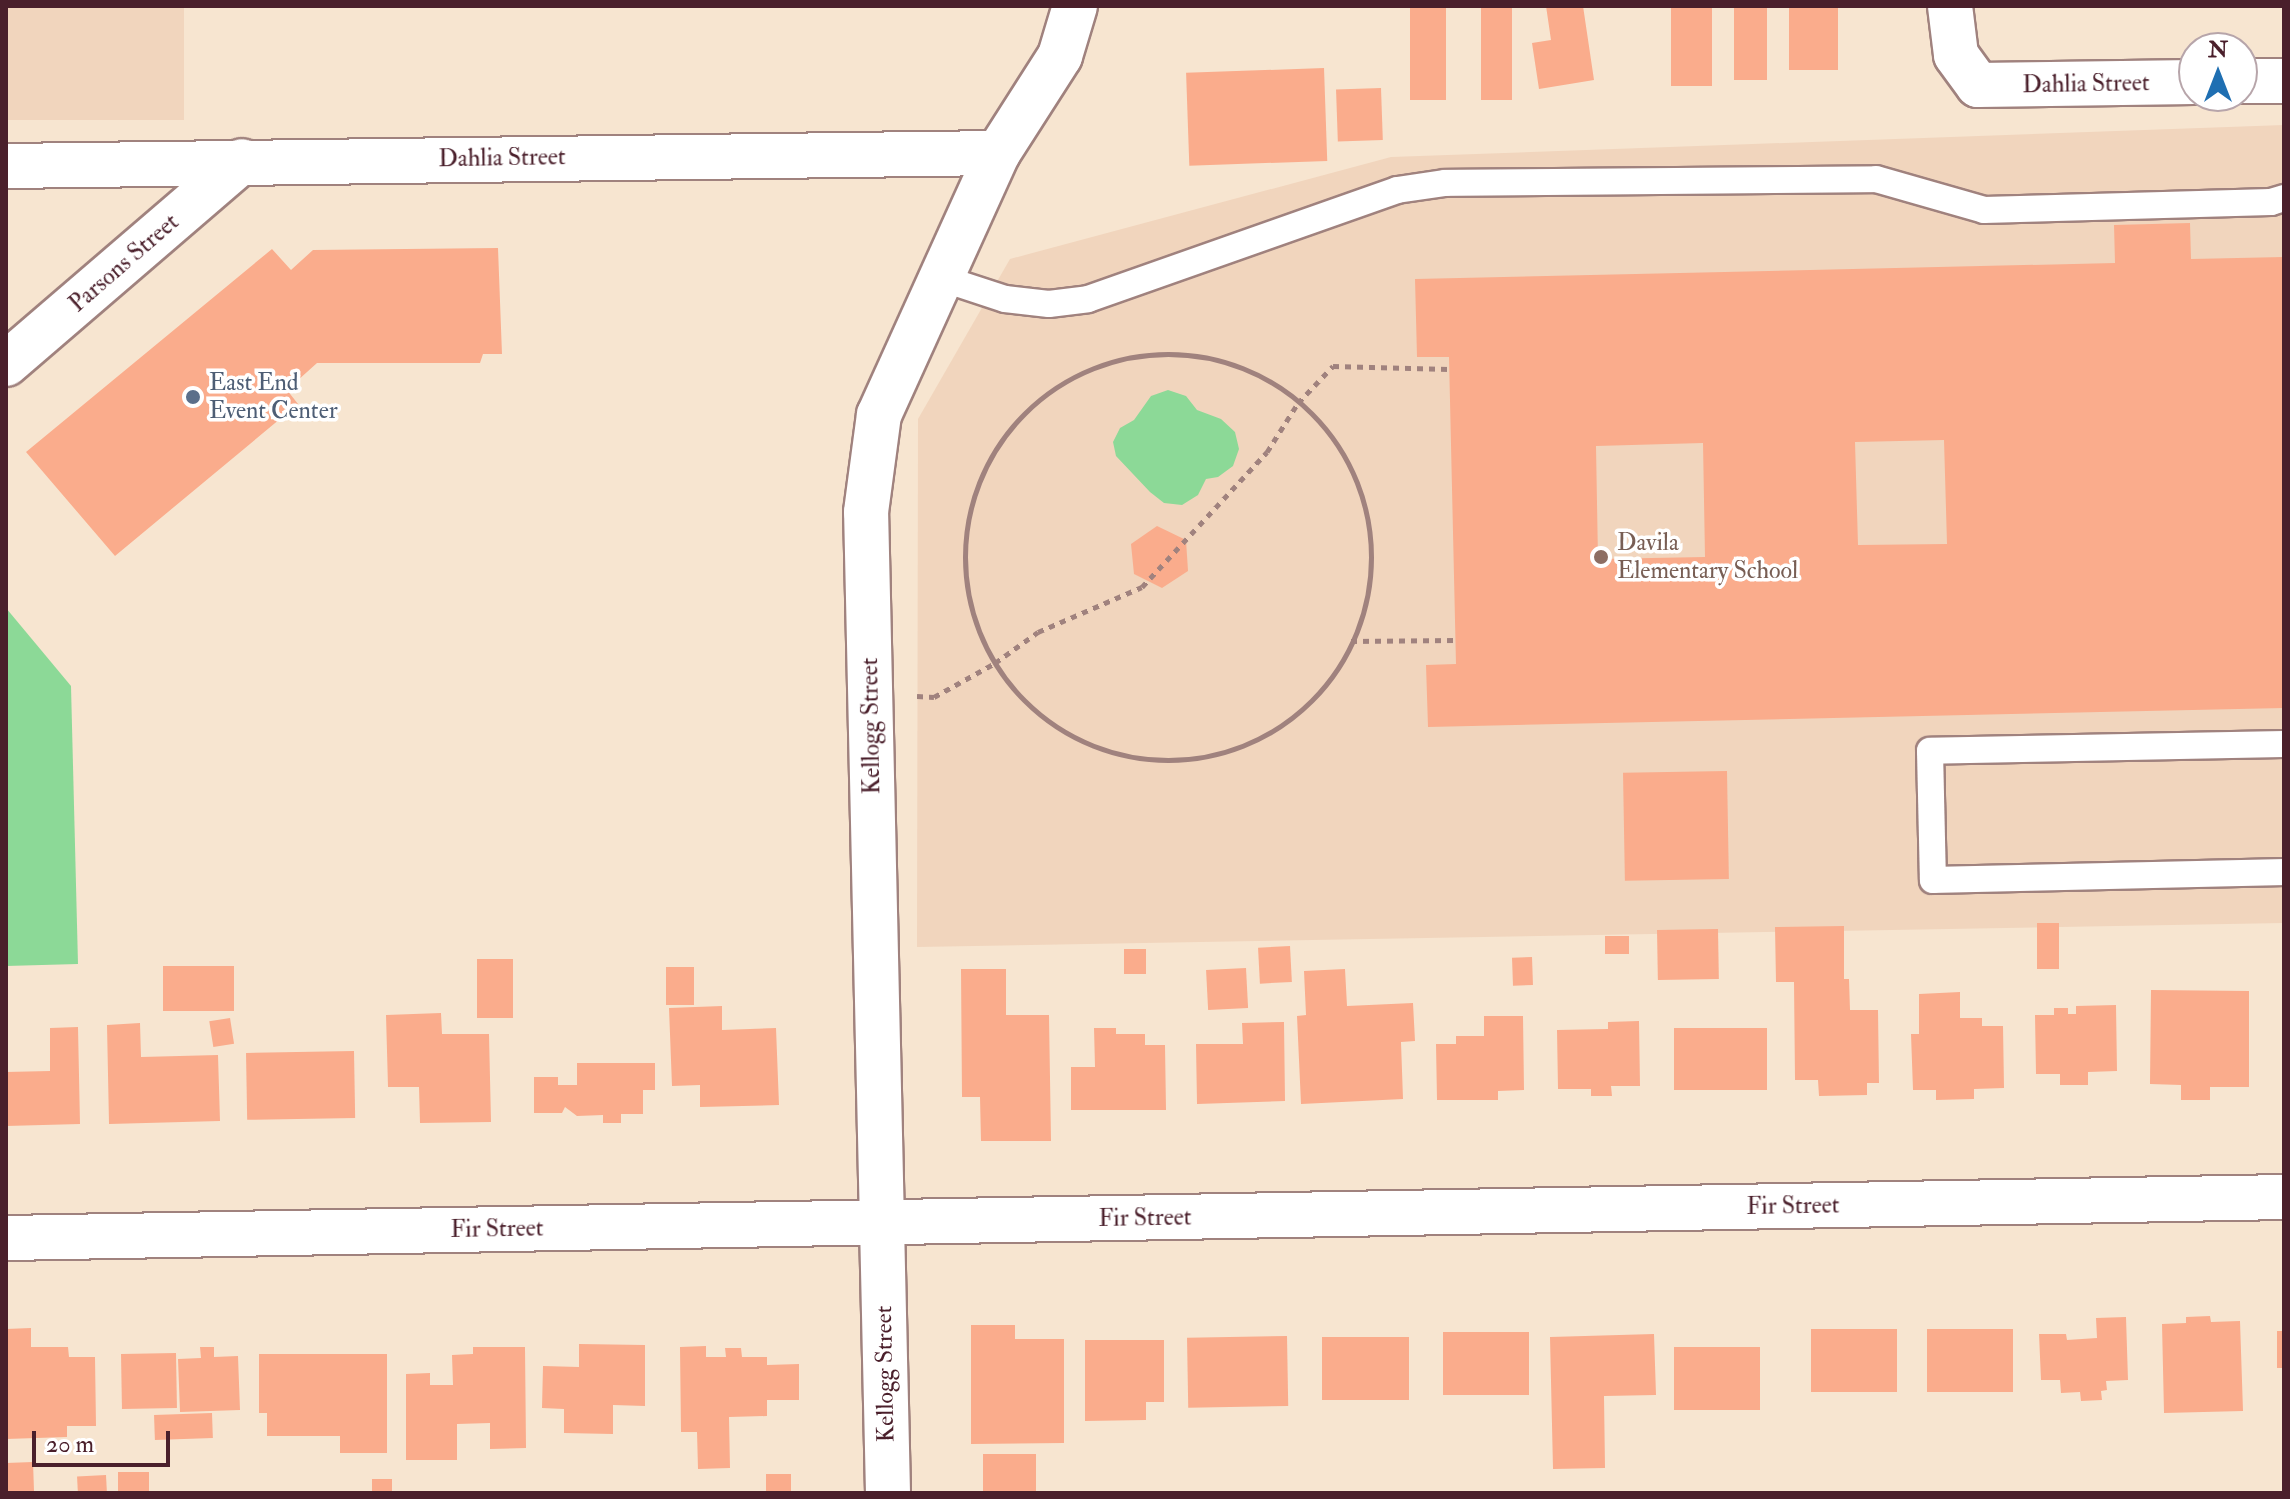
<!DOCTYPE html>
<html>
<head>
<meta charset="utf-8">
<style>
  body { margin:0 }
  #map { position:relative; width:2290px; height:1499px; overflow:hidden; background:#f7e5d0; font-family:"IM FELL Double Pica",serif }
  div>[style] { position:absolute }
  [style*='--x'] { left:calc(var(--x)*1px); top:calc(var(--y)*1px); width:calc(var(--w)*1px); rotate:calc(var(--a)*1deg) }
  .built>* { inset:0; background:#f1d5bd; transform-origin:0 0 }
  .green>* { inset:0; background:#8cd997 }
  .building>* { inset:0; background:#faac8c; transform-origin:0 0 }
  .path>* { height:5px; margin-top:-2.5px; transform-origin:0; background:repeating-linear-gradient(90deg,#a0827e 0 6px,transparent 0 12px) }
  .path>.ring { margin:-2.5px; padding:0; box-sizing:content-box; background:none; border:5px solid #a0827e; border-radius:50% }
  .roads { filter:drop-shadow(2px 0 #a0827e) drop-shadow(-2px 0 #a0827e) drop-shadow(0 2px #a0827e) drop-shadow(0 -2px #a0827e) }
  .service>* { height:26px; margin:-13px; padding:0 13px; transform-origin:13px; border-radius:13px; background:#fff }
  .minor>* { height:44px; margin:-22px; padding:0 22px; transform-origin:22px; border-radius:22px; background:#fff }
  .dots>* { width:22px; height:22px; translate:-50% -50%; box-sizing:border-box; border:4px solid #fff; border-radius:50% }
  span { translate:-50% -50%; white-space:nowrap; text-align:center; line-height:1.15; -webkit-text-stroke:7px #fff; paint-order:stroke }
  .street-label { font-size:24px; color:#4a1f2b }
  .service-label { font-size:24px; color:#4e5e75 }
  .left { translate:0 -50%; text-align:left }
  .education-label { font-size:24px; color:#785e54 }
  .frame { position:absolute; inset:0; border:8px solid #4a1f2b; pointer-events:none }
  .north { position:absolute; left:2178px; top:32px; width:80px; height:80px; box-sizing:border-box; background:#fff; border:2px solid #b7a5aa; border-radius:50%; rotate:0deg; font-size:22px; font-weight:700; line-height:32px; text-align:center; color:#4a1f2b }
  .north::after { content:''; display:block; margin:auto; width:28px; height:36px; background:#1f6fb2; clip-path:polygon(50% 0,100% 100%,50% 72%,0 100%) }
  .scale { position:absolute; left:32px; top:1431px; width:138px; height:36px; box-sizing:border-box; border:4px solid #4a1f2b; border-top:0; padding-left:10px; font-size:24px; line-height:28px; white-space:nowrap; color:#4a1f2b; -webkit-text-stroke:6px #fff; paint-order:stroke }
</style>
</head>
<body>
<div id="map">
  <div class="built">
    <div style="left:6px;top:6px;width:178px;height:114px"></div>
    <div style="clip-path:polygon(2284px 125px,2284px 923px,917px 947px,918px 419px,1010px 259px,1391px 157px)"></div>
  </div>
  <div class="green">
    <div style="clip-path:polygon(1168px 390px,1186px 396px,1197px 410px,1221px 419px,1235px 432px,1239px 449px,1233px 466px,1218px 477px,1206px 479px,1198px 495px,1182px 505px,1164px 503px,1150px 492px,1116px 456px,1113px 442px,1120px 428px,1134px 420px,1151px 396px)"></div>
    <div style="clip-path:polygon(6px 608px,71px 686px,78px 964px,6px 966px)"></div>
  </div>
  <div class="building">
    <div style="left:1410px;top:6px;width:36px;height:94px"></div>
    <div style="left:1481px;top:6px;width:31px;height:94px"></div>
    <div style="clip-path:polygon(1546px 6px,1583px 6px,1594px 80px,1539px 89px,1532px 43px,1551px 40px)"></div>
    <div style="left:1671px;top:6px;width:41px;height:80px"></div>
    <div style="left:1734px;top:6px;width:33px;height:74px"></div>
    <div style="left:1789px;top:6px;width:49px;height:64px"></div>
    <div style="left:1324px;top:68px;width:93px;height:138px;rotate:88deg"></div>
    <div style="left:1381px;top:88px;width:52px;height:45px;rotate:88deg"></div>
    <div style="clip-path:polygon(evenodd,2190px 223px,2191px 259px,2284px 257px,2284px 708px,1428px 727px,1426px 665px,1456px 664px,1449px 357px,1417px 357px,1415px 279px,2115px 263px,2114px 225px,2190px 223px,1944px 440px,1947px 544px,1858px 545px,1855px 442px,1944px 440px,2190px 223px,1703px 443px,1705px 557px,1598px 559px,1596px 446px,1703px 443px)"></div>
    <div style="clip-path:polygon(498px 248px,502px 354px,483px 354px,480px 363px,317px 363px,287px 390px,298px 404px,115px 556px,26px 452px,272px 249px,291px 270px,313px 250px)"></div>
    <div style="clip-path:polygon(1157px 526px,1186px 540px,1188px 571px,1162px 588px,1134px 574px,1131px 544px)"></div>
    <div style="left:1727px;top:771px;width:108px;height:104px;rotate:89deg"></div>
    <div style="left:2037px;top:923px;width:22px;height:46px"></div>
    <div style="clip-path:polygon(1844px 926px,1844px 979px,1849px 979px,1850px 1010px,1878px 1010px,1879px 1083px,1867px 1083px,1867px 1095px,1819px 1096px,1818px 1080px,1795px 1080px,1794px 982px,1776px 982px,1775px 927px)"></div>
    <div style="left:1718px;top:929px;width:50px;height:61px;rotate:89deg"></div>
    <div style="left:1605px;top:936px;width:24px;height:18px"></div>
    <div style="left:1290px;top:946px;width:36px;height:32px;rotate:87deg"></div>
    <div style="left:1146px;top:949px;width:25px;height:22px;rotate:90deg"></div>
    <div style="left:1532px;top:957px;width:28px;height:20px;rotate:88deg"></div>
    <div style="left:477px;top:959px;width:36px;height:59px"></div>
    <div style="left:234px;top:966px;width:45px;height:71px;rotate:90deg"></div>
    <div style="left:694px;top:967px;width:38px;height:28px;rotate:90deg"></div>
    <div style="left:1246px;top:968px;width:40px;height:40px;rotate:87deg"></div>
    <div style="clip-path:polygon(961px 969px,1006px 969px,1006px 1015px,1049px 1015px,1051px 1141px,981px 1141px,980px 1097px,962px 1097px)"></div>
    <div style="clip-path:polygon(1345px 969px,1347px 1006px,1413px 1003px,1415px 1041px,1401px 1042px,1403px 1099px,1301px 1104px,1297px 1016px,1306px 1015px,1304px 971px)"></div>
    <div style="clip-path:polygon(2151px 990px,2249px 991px,2249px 1087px,2210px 1087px,2210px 1100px,2181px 1100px,2181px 1085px,2150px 1084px)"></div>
    <div style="clip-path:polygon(1960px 992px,1960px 1018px,1982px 1018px,1982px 1026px,2003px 1026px,2004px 1088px,1974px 1089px,1974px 1099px,1936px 1100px,1936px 1090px,1913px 1090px,1911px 1034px,1919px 1034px,1919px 994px)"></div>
    <div style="clip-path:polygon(2116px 1005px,2117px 1071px,2088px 1072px,2088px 1085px,2060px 1085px,2060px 1074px,2036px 1074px,2035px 1015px,2054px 1015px,2054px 1008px,2068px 1008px,2068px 1014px,2076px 1014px,2076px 1006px)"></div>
    <div style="clip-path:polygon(722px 1006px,722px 1030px,776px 1028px,779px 1105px,700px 1107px,700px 1085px,672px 1086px,669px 1008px)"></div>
    <div style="clip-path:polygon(441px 1013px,442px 1034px,489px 1034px,491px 1122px,420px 1123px,419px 1087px,388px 1087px,386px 1015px)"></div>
    <div style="clip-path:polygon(1484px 1016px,1523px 1016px,1524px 1090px,1498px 1091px,1498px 1100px,1437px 1100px,1436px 1044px,1456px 1044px,1456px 1036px,1484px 1036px)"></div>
    <div style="left:230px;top:1018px;width:26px;height:21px;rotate:81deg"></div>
    <div style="clip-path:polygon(1639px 1021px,1640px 1086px,1611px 1086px,1612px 1096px,1591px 1096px,1591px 1089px,1558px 1089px,1557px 1030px,1608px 1029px,1608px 1022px)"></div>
    <div style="clip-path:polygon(1284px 1022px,1285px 1101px,1197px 1104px,1196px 1044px,1243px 1044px,1242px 1023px)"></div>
    <div style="clip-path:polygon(140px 1023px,141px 1057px,218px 1055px,220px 1121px,109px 1124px,107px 1025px)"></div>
    <div style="clip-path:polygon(78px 1027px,80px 1124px,6px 1126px,6px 1072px,50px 1071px,50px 1028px)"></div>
    <div style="clip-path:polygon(1094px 1028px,1116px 1028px,1116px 1034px,1145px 1034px,1145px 1045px,1165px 1045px,1166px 1110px,1071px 1110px,1071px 1067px,1095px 1067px)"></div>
    <div style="left:1767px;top:1028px;width:62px;height:93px;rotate:90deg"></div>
    <div style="left:354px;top:1051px;width:67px;height:108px;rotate:89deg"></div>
    <div style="clip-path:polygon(577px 1063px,655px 1063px,655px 1090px,643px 1090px,643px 1114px,621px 1114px,621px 1123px,603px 1123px,603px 1115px,577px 1116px,565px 1107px,562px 1113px,534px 1113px,534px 1077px,558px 1077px,558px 1085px,577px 1085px)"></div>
    <div style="clip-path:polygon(2210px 1316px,2211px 1322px,2240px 1321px,2243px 1411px,2164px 1413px,2162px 1324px,2186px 1323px,2186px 1317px)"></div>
    <div style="clip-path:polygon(2126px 1317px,2128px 1380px,2106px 1381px,2107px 1390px,2101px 1391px,2102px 1400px,2081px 1401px,2080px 1392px,2061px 1393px,2060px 1380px,2041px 1380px,2039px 1334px,2066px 1334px,2067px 1340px,2097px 1338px,2096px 1318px)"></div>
    <div style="clip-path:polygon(971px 1325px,1015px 1325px,1015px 1339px,1064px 1339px,1064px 1443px,971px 1444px)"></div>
    <div style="clip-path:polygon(31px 1328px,31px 1347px,68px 1347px,69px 1357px,95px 1357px,96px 1426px,67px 1426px,67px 1437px,6px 1439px,6px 1329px)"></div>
    <div style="left:1897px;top:1329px;width:63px;height:86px;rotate:90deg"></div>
    <div style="left:2013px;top:1329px;width:63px;height:86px;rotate:90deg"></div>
    <div style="left:2277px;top:1331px;width:7px;height:37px"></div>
    <div style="left:1443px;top:1332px;width:86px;height:63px"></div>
    <div style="clip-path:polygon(1654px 1334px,1656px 1395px,1604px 1396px,1605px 1468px,1553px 1469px,1550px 1337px)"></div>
    <div style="left:1287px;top:1336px;width:70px;height:100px;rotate:89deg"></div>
    <div style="left:1322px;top:1337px;width:87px;height:63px"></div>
    <div style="clip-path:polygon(1085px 1340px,1164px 1340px,1164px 1402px,1146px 1402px,1146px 1420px,1085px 1421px)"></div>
    <div style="clip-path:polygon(579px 1344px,645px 1345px,645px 1406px,613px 1405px,613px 1434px,564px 1433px,564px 1409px,542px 1408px,543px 1366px,579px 1367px)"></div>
    <div style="clip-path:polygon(706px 1346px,706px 1357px,726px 1357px,725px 1348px,741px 1348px,742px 1357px,767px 1357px,767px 1365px,799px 1364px,799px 1400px,767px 1400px,767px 1416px,729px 1417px,730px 1468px,698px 1469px,697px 1432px,681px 1432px,680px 1347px)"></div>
    <div style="clip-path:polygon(200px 1347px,214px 1347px,214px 1357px,238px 1356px,240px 1410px,180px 1412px,178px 1359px,201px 1358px)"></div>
    <div style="clip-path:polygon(473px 1347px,525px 1347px,526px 1448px,490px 1449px,490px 1423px,457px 1424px,457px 1460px,406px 1460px,406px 1374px,430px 1373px,430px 1385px,453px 1385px,452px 1355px,473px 1354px)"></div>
    <div style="left:1674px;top:1347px;width:86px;height:63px"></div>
    <div style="left:176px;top:1353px;width:55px;height:55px;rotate:89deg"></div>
    <div style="clip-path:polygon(259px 1354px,387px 1354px,387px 1453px,340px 1453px,340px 1436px,267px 1436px,267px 1413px,259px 1413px)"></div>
    <div style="left:212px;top:1413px;width:25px;height:58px;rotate:88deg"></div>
    <div style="left:983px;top:1454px;width:53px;height:39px"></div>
    <div style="left:33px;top:1462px;width:31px;height:27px;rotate:88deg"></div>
    <div style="left:118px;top:1472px;width:31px;height:21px"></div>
    <div style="left:766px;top:1474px;width:25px;height:19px"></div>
    <div style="left:106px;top:1475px;width:18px;height:29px;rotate:87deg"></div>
    <div style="left:372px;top:1479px;width:20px;height:14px"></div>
  </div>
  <div class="path">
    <div class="ring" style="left:965px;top:354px;width:401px;height:401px"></div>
    <div style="--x:1351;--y:641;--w:105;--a:-0.5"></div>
    <div style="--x:917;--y:696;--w:17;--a:3"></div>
    <div style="--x:934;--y:697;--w:70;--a:-29.1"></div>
    <div style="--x:995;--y:663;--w:53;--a:-35.8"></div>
    <div style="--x:1038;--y:632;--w:113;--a:-23.4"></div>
    <div style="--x:1142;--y:587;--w:184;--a:-47.2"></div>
    <div style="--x:1267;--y:452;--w:58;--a:-57.7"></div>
    <div style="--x:1298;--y:403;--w:51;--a:-46.6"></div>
    <div style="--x:1333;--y:366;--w:116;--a:1.5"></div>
  </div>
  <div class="roads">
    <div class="service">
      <div style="--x:941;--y:278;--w:67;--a:18.2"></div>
      <div style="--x:1005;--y:299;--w:44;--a:6.5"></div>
      <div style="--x:1049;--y:304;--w:39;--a:-7"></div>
      <div style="--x:1088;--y:299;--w:328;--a:-19.4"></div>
      <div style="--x:1397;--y:190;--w:49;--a:-8.3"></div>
      <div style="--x:1445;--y:183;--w:431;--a:-0.5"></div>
      <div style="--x:1876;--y:179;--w:112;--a:16"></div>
      <div style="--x:1984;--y:210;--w:287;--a:-1.6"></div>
      <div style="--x:2271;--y:202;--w:14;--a:-17"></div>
      <div style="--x:2284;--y:744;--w:354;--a:178.9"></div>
      <div style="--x:1930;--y:751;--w:129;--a:88.7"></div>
      <div style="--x:1933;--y:880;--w:351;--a:-1.3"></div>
    </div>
    <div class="minor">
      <div style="--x:1950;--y:6;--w:49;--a:83"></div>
      <div style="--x:1956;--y:55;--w:37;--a:54"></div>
      <div style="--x:1978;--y:85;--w:216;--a:-0.8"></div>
      <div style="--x:2242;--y:81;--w:42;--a:0"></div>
      <div style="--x:6;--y:166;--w:992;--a:-0.75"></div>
      <div style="--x:6;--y:364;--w:311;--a:-40.7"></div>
      <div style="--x:6;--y:1238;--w:2278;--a:-1.03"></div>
      <div style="--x:888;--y:1493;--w:981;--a:-91.28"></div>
      <div style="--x:866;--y:512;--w:98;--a:-82.4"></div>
      <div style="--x:879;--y:415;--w:288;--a:-65.6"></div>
      <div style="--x:998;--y:153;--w:115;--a:-57.4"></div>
      <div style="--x:1060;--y:56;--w:52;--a:-73.3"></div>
    </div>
  </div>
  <div class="dots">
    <div style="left:193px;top:397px;background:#5c6f8a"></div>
    <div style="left:1601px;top:557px;background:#8d6e63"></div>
  </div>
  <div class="street-label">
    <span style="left:2086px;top:84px;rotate:-1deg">Dahlia Street</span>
    <span style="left:502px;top:158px;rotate:-1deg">Dahlia Street</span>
    <span style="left:124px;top:263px;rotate:-41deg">Parsons Street</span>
    <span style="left:871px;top:726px;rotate:-91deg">Kellogg Street</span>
    <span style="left:1793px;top:1206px;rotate:-1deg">Fir Street</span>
    <span style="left:1145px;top:1218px;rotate:-1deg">Fir Street</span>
    <span style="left:497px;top:1229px;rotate:-1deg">Fir Street</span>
    <span style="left:885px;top:1374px;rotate:-91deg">Kellogg Street</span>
  </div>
  <div class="service-label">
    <span class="left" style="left:209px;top:397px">East End<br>Event Center</span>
  </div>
  <div class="education-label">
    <span class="left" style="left:1617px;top:557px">Davila<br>Elementary School</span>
  </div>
  <div class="frame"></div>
  <div class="north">N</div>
  <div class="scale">20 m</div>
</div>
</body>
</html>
